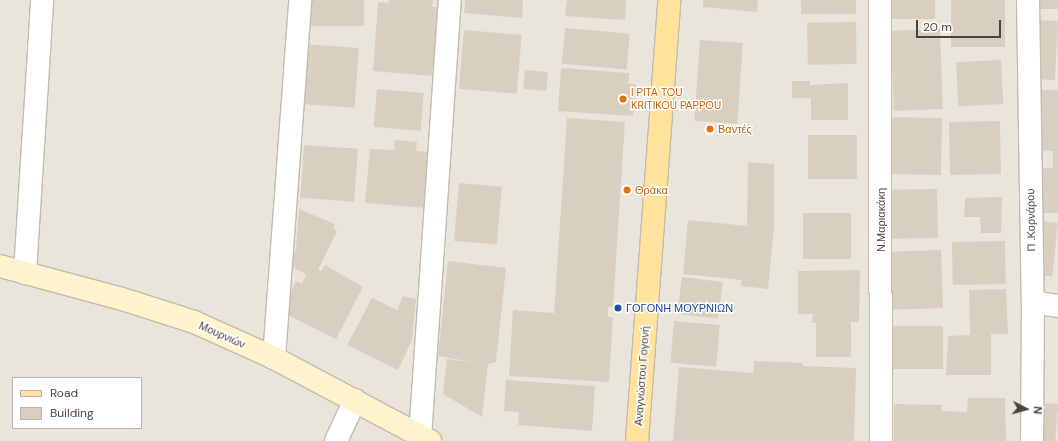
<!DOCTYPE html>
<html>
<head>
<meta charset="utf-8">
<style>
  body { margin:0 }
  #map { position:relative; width:1058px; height:441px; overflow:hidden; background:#f6f3ec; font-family:"DM Sans",sans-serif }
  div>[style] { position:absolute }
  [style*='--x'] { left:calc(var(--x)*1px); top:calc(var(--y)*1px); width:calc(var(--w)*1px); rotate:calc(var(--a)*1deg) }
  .residential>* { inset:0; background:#eae5da }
  .building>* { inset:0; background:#d8cfc1; transform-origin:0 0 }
  .roads { filter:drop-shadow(1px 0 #c2bbae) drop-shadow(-1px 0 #c2bbae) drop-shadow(0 1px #c2bbae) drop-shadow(0 -1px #c2bbae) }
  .street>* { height:22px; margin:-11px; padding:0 11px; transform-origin:11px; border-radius:11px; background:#fff }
  .secondary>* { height:22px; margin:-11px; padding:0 11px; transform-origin:11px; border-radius:11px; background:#fff3cd }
  .primary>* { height:22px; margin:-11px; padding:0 11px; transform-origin:11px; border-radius:11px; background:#ffe39c }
  .dots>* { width:11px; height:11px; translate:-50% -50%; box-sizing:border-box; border:2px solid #fff; border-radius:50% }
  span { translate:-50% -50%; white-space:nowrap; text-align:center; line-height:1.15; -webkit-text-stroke:3px #fff; paint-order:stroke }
  .food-label { font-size:11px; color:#c56008 }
  .left { translate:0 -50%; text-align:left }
  .street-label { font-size:11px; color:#4b4439 }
  .transit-label { font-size:11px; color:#164399 }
  .legend { position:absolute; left:12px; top:377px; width:130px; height:52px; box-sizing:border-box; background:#fff; border:1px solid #b7b4b0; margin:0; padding:5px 7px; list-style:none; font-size:12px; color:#4b4439 }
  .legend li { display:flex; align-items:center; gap:8px; height:20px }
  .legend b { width:20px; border:1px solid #b7b4b0 }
  .north { position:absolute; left:1006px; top:389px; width:40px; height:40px; -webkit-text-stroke:3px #fff; paint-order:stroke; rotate:96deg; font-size:11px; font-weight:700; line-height:16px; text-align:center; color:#4b4439 }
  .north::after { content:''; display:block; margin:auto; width:14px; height:18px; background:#4b4439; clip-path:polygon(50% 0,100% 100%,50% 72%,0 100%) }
  .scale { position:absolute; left:916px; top:20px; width:85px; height:18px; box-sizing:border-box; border:2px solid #4b4439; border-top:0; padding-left:5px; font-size:12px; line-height:14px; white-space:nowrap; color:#4b4439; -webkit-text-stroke:3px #fff; paint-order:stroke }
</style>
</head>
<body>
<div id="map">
  <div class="residential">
    <div style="clip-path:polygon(evenodd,0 0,1058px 0,1058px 441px,0 441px,0 0,13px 378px,141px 378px,141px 428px,13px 428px,13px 378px)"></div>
  </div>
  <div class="building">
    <div style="left:307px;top:0;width:57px;height:26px"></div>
    <div style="clip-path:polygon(389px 0,433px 0,432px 7px,440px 7px,432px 76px,373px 71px,378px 2px,388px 3px)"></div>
    <div style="clip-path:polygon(465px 0,523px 0,522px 18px,464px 13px)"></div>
    <div style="clip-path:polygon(567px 0,626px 0,625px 20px,565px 16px)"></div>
    <div style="clip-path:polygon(703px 0,758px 0,757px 12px,703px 7px)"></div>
    <div style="left:801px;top:0;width:55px;height:14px"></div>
    <div style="left:888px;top:0;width:47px;height:19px"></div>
    <div style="left:951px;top:0;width:54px;height:47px"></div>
    <div style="left:1036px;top:0;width:22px;height:9px"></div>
    <div style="left:1037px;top:20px;width:21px;height:59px;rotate:3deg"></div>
    <div style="left:856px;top:22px;width:42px;height:49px;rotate:89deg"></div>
    <div style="left:565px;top:28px;width:65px;height:36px;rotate:5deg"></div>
    <div style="left:940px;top:29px;width:80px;height:49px;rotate:88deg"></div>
    <div style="left:464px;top:30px;width:58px;height:59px;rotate:5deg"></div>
    <div style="left:700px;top:40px;width:43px;height:81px;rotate:4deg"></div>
    <div style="left:303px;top:44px;width:56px;height:60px;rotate:4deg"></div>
    <div style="left:1001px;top:60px;width:44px;height:45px;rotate:87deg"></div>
    <div style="clip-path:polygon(561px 68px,629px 73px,629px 82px,623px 83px,636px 84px,633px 116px,558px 111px)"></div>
    <div style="left:525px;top:70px;width:23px;height:19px;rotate:5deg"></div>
    <div style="clip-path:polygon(792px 81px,810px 81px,810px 85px,848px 83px,848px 120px,811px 120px,811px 98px,792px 98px)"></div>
    <div style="left:377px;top:89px;width:47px;height:38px;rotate:5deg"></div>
    <div style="clip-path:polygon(1037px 90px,1058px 90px,1058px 213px,1039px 213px,1038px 168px,1053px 168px,1053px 151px,1037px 150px)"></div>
    <div style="clip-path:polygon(567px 118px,625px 122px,613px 307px,608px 307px,608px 317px,613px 317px,609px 382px,509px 376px,513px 310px,554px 313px)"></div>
    <div style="left:942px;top:118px;width:57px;height:53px;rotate:91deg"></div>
    <div style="left:1000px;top:121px;width:53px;height:51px;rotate:89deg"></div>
    <div style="left:857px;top:135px;width:44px;height:49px;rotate:90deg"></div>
    <div style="clip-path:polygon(395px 140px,417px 142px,416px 151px,431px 152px,426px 208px,365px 203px,370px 149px,394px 150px)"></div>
    <div style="left:304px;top:145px;width:54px;height:53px;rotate:4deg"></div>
    <div style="clip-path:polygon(748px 162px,774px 164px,774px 227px,768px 289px,741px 286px,742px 280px,683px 274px,688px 220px,747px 226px)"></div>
    <div style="left:459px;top:183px;width:43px;height:58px;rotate:5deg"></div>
    <div style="left:937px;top:189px;width:49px;height:49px;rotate:89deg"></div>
    <div style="clip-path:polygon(1002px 197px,1001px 233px,981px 233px,980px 217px,964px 217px,965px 198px)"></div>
    <div style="clip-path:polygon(299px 209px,335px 224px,333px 229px,337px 231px,318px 270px,321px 271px,325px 265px,363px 287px,336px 339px,282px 312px,296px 281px,302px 284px,306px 274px,287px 265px,296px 249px)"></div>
    <div style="left:851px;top:213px;width:46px;height:48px;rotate:90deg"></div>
    <div style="left:1040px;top:221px;width:18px;height:54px;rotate:6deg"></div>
    <div style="left:1005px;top:241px;width:43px;height:53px;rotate:89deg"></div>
    <div style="left:941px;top:250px;width:58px;height:51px;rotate:88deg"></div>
    <div style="clip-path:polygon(448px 261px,506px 268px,496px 362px,488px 364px,482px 417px,443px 394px,447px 359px,478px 363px,438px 356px)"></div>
    <div style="clip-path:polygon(860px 270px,859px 322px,851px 322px,851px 357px,816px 357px,816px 323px,812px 323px,813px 314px,798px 314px,798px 271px)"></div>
    <div style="left:682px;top:277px;width:41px;height:37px;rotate:7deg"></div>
    <div style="clip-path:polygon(1006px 289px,1008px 334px,991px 334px,991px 375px,946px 375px,948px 336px,970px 335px,969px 290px)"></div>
    <div style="clip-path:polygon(403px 296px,416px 299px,412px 340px,398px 370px,347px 345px,372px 298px,397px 310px)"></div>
    <div style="left:674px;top:321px;width:46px;height:42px;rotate:5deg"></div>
    <div style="left:943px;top:326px;width:43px;height:50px;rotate:90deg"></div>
    <div style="clip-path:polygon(754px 361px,803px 363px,803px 366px,856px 368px,854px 441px,673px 441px,679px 367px,753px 373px)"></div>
    <div style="clip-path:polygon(506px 380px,595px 386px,592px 431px,518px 425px,519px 412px,504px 411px)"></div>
    <div style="clip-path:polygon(968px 398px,1005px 398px,1006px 441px,894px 441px,894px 404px,942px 405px,942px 411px,967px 412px)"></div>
    <div style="left:1044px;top:403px;width:14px;height:38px;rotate:4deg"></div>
  </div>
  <div class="roads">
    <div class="street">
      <div style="--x:880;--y:0;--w:441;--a:89.9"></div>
      <div style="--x:1028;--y:0;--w:302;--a:89.1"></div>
      <div style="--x:1033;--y:302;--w:139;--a:90.4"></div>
      <div style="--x:25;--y:273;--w:274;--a:-86.4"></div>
      <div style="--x:1033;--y:302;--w:25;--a:9"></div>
      <div style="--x:274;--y:358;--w:359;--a:-85.8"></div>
      <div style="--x:420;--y:437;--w:438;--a:-86.1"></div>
      <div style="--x:336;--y:441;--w:45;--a:-65.1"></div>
    </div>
    <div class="secondary">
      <div style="--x:0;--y:266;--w:123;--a:15.1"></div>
      <div style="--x:119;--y:298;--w:79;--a:17.7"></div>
      <div style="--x:194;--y:322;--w:88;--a:24.2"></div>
      <div style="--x:274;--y:358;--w:177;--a:28"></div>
    </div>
    <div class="primary">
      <div style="--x:637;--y:441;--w:442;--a:-85.8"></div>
    </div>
  </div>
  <div class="dots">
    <div style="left:623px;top:99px;background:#e8710a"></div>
    <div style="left:710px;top:129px;background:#e8710a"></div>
    <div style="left:627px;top:190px;background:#e8710a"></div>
    <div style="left:618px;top:308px;background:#1a4fb4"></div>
  </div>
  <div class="food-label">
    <span class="left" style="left:631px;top:99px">I PITA TOU<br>KRITIKOU PAPPOU</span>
    <span class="left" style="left:718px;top:129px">Βαντές</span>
    <span class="left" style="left:635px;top:190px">Θράκα</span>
  </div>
  <div class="street-label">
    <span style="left:881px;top:220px;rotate:-90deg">Ν.Μαριακάκη</span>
    <span style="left:1031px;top:220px;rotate:-91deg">Π .Κορνάρου</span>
    <span style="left:222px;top:335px;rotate:24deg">Μουρνιών</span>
    <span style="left:642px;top:376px;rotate:-86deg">Αναγνώστου Γογονή</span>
  </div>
  <div class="transit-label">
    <span class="left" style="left:626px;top:308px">ΓΟΓΟΝΗ ΜΟΥΡΝΙΩΝ</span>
  </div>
  <ul class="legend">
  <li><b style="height:5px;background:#ffe39c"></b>Road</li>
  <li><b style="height:11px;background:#d8cfc1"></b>Building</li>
  </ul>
  <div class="north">N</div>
  <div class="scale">20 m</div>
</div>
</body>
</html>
